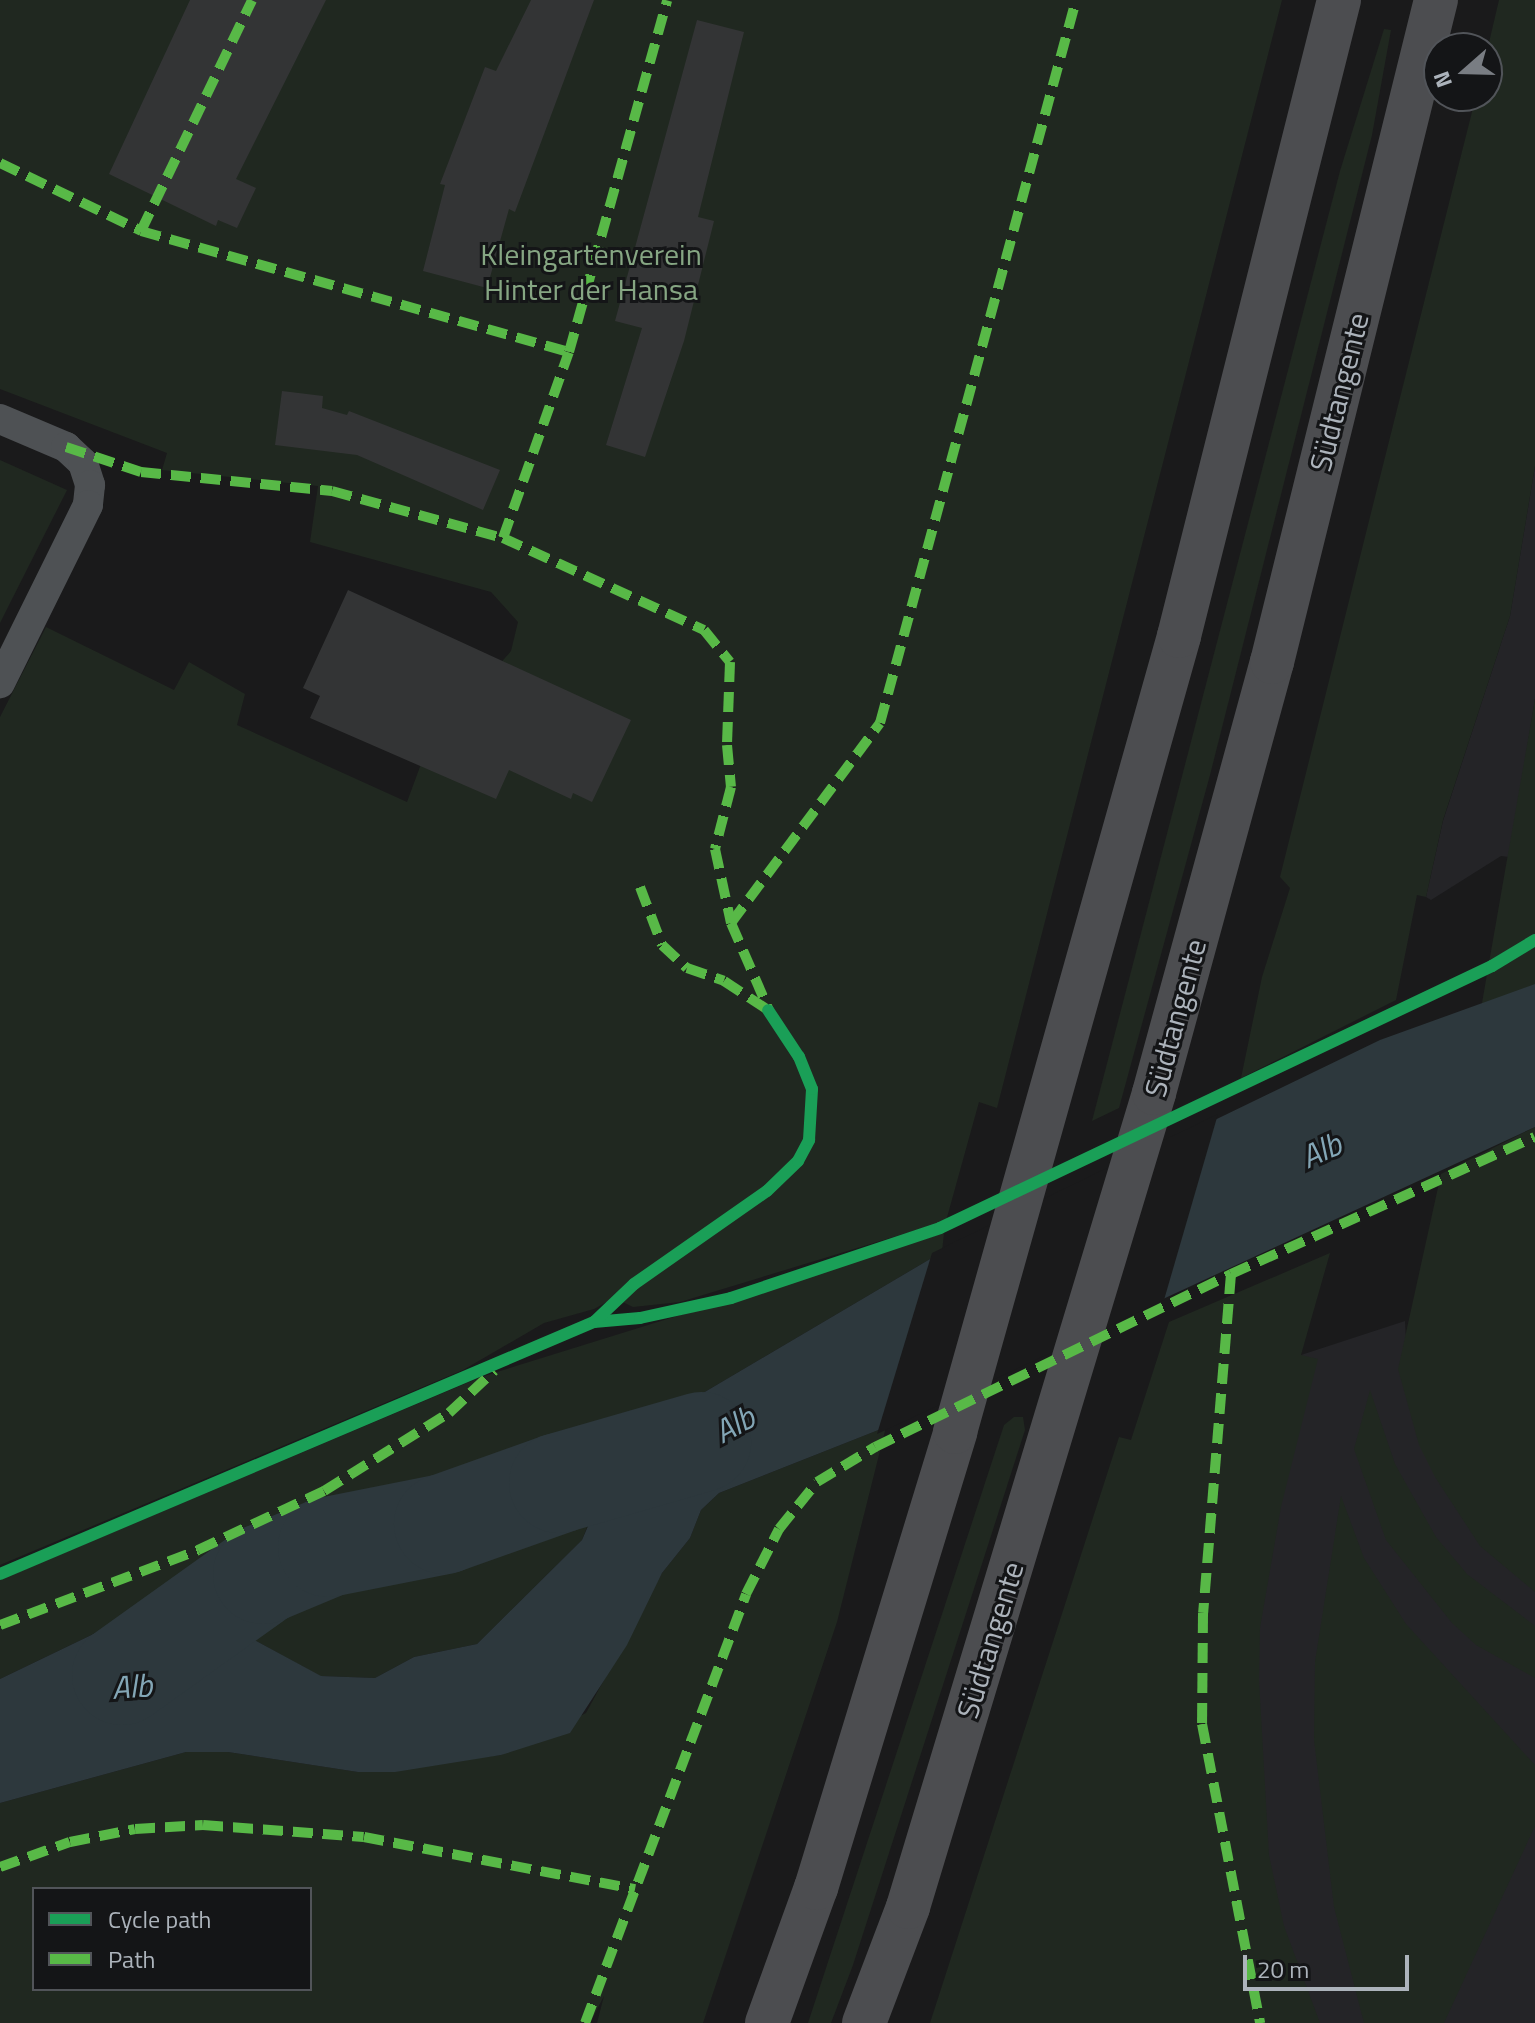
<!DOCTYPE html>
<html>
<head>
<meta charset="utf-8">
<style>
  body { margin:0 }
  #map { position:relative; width:1535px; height:2023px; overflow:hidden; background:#1a1a1b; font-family:"Titillium Web",sans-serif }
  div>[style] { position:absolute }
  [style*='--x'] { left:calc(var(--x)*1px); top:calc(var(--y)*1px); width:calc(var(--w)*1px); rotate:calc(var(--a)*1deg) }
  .built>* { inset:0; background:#242427 }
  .green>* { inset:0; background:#202820 }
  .water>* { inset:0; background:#2d383d }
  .pier>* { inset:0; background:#1a1a1b }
  .river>* { height:100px; margin:-50px; padding:0 50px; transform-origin:50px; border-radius:50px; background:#2d383d }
  .building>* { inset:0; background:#333435 }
  .lane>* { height:30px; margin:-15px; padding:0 15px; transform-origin:15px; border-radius:15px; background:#4e5154 }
  .highway>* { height:44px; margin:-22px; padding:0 22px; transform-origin:22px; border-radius:22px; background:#4c4d50 }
  .quiet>* { height:10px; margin-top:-5px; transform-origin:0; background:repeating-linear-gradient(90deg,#58b947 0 20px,transparent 0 30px) }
  .cycleway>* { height:12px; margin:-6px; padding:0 6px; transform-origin:6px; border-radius:6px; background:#1a9f57 }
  span { translate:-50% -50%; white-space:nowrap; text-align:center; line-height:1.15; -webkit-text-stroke:6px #141517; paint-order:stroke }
  .park-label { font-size:30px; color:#86a683 }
  .street-label { font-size:30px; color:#acb3bb }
  .water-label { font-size:32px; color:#83a6b6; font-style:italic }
  .legend { position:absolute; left:32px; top:1887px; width:280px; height:104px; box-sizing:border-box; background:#141517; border:2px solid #515459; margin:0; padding:10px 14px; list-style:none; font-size:24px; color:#acb3bb }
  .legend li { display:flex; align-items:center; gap:16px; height:40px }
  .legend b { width:40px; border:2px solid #515459 }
  .north { position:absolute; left:1423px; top:32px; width:80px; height:80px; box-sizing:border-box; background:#141517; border:2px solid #515459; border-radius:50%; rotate:250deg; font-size:22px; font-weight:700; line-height:32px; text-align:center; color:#acb3bb }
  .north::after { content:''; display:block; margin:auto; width:28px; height:36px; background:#797d83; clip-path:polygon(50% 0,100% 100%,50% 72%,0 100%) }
  .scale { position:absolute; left:1243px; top:1955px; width:166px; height:36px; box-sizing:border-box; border:4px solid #acb3bb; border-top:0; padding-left:10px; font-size:24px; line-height:28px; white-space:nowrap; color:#acb3bb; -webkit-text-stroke:6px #141517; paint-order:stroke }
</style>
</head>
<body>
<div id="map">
  <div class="built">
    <div style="clip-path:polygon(1535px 466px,1535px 699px,1509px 857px,1501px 856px,1431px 900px,1426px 897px,1443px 821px,1510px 616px)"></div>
    <div style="clip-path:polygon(1405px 1321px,1407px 1361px,1535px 1435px,1535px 2023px,1299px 2023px,1253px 1824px,1244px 1677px,1301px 1355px)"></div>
  </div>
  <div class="green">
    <div style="clip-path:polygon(0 0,1282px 0,997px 1108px,979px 1102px,946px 1221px,680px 1302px,633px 1307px,614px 1298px,594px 1309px,544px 1323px,463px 1370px,0 1565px,0 717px,46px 627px,174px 690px,189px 662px,245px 694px,237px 725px,407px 802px,428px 745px,511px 651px,518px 622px,491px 592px,310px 542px,318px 486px,162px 470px,167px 453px,0 389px)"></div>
    <div style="clip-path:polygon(1499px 0,1535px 0,1535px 466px,1510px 616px,1443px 820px,1426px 897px,1417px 895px,1396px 1000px,1241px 1078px,1262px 977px,1290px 888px,1280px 877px,1378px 485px,1476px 96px,1487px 96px,1487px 51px)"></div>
    <div style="clip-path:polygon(1384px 29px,1391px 30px,1372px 135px,1210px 775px,1119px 1108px,1092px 1121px,1340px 171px)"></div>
    <div style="clip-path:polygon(0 460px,67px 490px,0 623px)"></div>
    <div style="clip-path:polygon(1535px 699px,1535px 1041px,1482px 1003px)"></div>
    <div style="clip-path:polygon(1535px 1127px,1535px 1592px,1480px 1546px,1435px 1477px,1419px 1445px,1398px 1369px,1441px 1174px)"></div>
    <div style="clip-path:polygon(944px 1233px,942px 1252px,659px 1419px,593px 1512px,582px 1540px,477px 1644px,414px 1657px,375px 1678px,320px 1676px,249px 1637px,228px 1618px,233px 1595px,226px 1583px,108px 1627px,0 1679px,0 1580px,481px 1377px)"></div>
    <div style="clip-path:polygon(1330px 1253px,1301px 1355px,1318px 1359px,1281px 1507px,1260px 1628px,1259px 1680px,1269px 1855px,1284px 1926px,1320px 2023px,930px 2023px,1119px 1437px,1131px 1440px,1169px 1322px)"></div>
    <div style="clip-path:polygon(1370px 1390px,1395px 1464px,1436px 1537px,1467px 1574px,1535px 1626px,1535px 1678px,1476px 1645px,1452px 1623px,1386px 1540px,1354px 1449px)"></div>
    <div style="clip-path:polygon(1014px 1417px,1023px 1417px,1025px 1430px,853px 1965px,831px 2023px,808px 2023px,1004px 1425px)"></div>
    <div style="clip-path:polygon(evenodd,886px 1427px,837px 1622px,703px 2023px,597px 2023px,604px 1996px,590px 2023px,0 2023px,0 1803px,186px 1752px,228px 1752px,358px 1772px,501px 1755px,586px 1713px,662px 1573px,690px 1538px,701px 1510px,719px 1493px,886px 1427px,34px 1889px,310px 1889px,310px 1989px,34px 1989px,34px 1889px)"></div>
    <div style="clip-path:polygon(1341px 1496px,1364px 1558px,1406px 1624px,1535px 1765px,1535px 1826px,1444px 2023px,1364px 2023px,1334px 1907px,1314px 1740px,1315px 1662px)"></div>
  </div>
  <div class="water">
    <div style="clip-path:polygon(1535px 984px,1535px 1127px,886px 1427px,719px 1493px,701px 1510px,690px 1538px,662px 1573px,627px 1645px,570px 1733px,501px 1755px,395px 1772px,358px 1772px,228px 1752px,186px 1752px,0 1803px,0 1679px,108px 1627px,226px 1583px,233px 1595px,228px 1618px,249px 1637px,321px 1676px,375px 1678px,414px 1657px,477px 1644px,582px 1540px,613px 1468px,659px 1419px,942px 1252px,1380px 1040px)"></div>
  </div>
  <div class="pier">
    <div style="clip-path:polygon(1218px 1114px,1164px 1300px,877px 1434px,932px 1253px)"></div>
  </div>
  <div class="river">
    <div style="--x:122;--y:1675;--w:173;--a:-35.6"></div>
    <div style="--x:263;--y:1574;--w:70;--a:-22.6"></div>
    <div style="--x:328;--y:1547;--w:118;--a:-11.2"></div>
    <div style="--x:444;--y:1524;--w:122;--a:-19.6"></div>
    <div style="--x:559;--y:1483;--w:148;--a:-16.1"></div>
  </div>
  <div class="building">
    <div style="clip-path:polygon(190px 0,326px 0,236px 179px,256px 188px,237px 228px,218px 220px,216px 226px,109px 174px)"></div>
    <div style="clip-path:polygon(531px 0,594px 0,515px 212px,509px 209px,487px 288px,423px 271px,445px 185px,440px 184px,485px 67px,496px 71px)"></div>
    <div style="clip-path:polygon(697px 20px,744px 32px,698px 217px,714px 221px,684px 341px,645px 457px,606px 445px,642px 328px,615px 321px)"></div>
    <div style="clip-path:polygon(282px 391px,323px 396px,322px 408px,347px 415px,349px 411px,500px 470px,483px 510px,357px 455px,275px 445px)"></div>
    <div style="clip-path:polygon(348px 590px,631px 720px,592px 802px,573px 793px,571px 799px,509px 770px,496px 799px,310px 718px,320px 696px,303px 688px)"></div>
  </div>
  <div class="lane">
    <div style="--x:0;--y:419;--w:72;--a:23"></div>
    <div style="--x:66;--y:447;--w:23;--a:43"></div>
    <div style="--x:83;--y:463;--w:23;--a:72"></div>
    <div style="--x:90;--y:485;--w:20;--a:96"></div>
    <div style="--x:88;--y:505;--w:199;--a:116.3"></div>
  </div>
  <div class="highway">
    <div style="--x:767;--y:2023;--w:144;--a:-70.1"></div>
    <div style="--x:816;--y:1888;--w:477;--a:-73"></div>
    <div style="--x:955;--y:1432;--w:827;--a:-74.28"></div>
    <div style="--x:1179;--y:636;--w:656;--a:-75.88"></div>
    <div style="--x:864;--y:2023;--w:124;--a:-69.2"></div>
    <div style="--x:908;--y:1907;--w:850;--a:-73.18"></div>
    <div style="--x:1154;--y:1093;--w:447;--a:-74.7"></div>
    <div style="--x:1272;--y:662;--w:682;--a:-76.09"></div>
  </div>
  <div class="quiet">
    <div style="--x:0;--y:163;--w:157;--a:25.7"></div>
    <div style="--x:141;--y:231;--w:445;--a:15.8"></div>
    <div style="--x:569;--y:352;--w:365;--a:-74.4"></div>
    <div style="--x:141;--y:231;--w:256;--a:-64.3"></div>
    <div style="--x:66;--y:447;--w:79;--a:18.4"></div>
    <div style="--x:141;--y:472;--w:192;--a:5.7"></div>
    <div style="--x:332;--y:491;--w:177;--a:15.4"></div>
    <div style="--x:503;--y:538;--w:221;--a:24.6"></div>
    <div style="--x:704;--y:630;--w:41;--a:50.9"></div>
    <div style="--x:730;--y:662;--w:83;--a:92.1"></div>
    <div style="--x:727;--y:745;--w:42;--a:84.6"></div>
    <div style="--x:731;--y:787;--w:64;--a:104.5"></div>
    <div style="--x:715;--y:849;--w:76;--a:77.8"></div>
    <div style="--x:731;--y:923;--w:100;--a:66.5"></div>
    <div style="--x:503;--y:538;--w:197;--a:-70.5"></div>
    <div style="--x:640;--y:887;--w:62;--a:69.2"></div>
    <div style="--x:662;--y:945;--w:34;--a:43"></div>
    <div style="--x:687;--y:968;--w:39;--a:19"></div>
    <div style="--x:724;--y:981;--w:53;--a:33.4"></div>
    <div style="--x:731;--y:923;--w:249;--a:-53.3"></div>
    <div style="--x:880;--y:723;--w:749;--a:-74.83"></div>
    <div style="--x:1231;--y:1274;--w:340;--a:94.7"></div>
    <div style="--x:1203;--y:1613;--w:111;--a:90.5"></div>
    <div style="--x:1202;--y:1724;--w:305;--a:79"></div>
    <div style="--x:0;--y:1625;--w:212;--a:-20.7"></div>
    <div style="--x:198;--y:1550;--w:139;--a:-25.1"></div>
    <div style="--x:324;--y:1491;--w:147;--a:-32"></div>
    <div style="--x:449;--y:1413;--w:62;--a:-43"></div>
    <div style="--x:0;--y:1867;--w:74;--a:-19.7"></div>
    <div style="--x:70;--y:1842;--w:66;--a:-11.3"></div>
    <div style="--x:135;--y:1829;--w:68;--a:-3.4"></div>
    <div style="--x:203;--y:1825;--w:161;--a:4.3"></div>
    <div style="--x:364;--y:1837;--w:276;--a:10.9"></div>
    <div style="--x:585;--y:2023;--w:458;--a:-69.4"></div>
    <div style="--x:746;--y:1594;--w:73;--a:-63.1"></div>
    <div style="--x:779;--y:1529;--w:60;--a:-51"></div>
    <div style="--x:817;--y:1482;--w:68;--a:-31.1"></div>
    <div style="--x:875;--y:1447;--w:396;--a:-25.9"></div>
    <div style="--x:1231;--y:1274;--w:333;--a:-24.3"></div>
  </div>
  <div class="cycleway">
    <div style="--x:594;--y:1322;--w:46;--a:-5"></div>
    <div style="--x:640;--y:1318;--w:93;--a:-12.4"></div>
    <div style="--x:731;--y:1298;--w:220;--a:-18.5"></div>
    <div style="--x:940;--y:1228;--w:611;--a:-25.39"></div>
    <div style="--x:1492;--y:966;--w:50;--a:-31.2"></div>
    <div style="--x:0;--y:1574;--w:645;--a:-22.99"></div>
    <div style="--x:594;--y:1322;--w:55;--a:-43.5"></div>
    <div style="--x:634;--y:1284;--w:162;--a:-35"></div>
    <div style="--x:767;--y:1191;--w:43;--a:-44.1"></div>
    <div style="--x:798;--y:1161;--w:24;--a:-62"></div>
    <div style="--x:809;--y:1140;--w:51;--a:-86.6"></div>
    <div style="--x:812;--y:1089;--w:35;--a:-112"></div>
    <div style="--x:799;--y:1057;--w:56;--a:-123.4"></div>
  </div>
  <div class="park-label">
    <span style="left:591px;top:271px">Kleingartenverein<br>Hinter der Hansa</span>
  </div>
  <div class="street-label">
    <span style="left:1339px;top:392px;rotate:-76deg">Südtangente</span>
    <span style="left:1175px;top:1018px;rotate:-75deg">Südtangente</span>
    <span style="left:990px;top:1640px;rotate:-73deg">Südtangente</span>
  </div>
  <div class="water-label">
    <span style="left:1321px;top:1150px;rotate:-25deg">Alb</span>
    <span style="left:734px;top:1424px;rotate:-29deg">Alb</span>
    <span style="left:132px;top:1686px;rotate:-4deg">Alb</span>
  </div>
  <ul class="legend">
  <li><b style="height:10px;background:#1a9f57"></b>Cycle path</li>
  <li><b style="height:10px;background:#58b947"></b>Path</li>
  </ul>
  <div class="north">N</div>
  <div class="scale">20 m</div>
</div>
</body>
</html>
